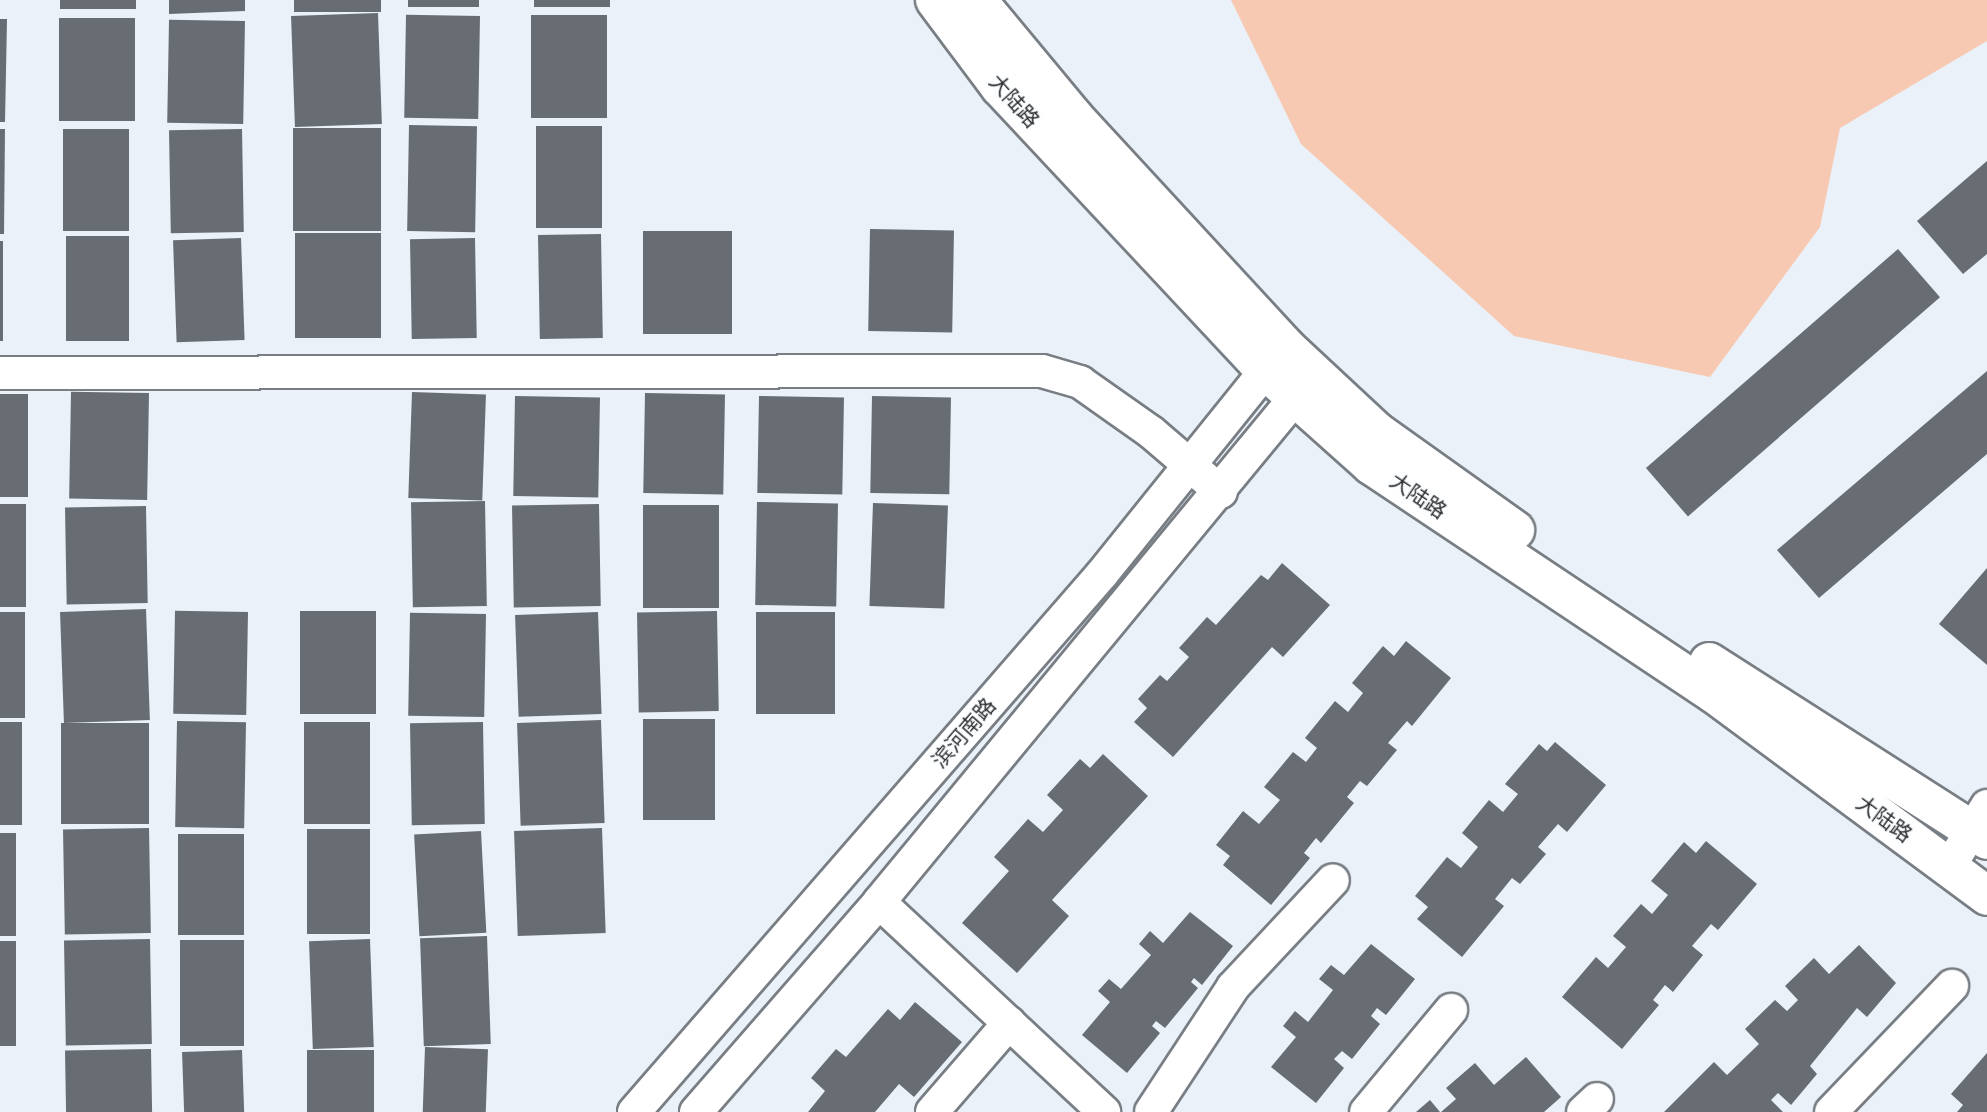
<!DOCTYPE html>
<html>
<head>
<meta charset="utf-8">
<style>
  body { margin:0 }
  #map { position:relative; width:1987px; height:1112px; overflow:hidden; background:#eaf1f8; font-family:Figtree,"Noto Sans SC",sans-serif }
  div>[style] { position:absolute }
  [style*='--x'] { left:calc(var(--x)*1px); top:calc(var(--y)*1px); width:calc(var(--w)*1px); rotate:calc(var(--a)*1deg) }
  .green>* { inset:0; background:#f7c9b2 }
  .building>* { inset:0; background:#676d73; transform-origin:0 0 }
  .roads { filter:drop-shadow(2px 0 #787e84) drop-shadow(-2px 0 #787e84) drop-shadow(0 2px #787e84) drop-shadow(0 -2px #787e84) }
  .minor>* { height:32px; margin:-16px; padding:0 16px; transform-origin:16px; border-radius:16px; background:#fff }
  .major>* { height:38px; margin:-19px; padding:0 19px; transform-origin:19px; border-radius:19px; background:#fff }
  span { translate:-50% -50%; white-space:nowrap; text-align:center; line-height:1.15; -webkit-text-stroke:7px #fcfeff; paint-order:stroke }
  .street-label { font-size:21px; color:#2c2f32 }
</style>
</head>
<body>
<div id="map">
  <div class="green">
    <div style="clip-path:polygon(1231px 0,1987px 0,1987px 41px,1840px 128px,1820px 227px,1710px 377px,1514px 336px,1301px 144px)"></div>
  </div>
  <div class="building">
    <div style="left:60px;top:0;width:76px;height:9px"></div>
    <div style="clip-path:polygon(169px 0,245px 0,245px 11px,169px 14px)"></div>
    <div style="left:294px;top:0;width:87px;height:12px"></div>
    <div style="left:408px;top:0;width:71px;height:7px"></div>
    <div style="left:534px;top:0;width:76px;height:7px"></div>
    <div style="left:378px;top:13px;width:111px;height:87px;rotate:88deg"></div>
    <div style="left:531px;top:15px;width:76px;height:103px"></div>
    <div style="left:480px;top:16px;width:103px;height:74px;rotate:91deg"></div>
    <div style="left:59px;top:18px;width:76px;height:103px"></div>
    <div style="clip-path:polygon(0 19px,7px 19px,5px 122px,0 122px)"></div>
    <div style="left:245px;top:21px;width:103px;height:76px;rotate:91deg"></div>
    <div style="left:409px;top:125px;width:68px;height:106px;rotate:1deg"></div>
    <div style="left:536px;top:126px;width:66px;height:102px"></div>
    <div style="left:293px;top:128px;width:88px;height:103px"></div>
    <div style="clip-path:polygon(0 129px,5px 129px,4px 234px,0 234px)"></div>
    <div style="left:63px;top:129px;width:66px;height:102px"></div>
    <div style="left:242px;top:129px;width:103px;height:73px;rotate:89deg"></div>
    <div style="clip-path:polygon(1987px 161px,1987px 254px,1963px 274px,1917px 221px)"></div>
    <div style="left:870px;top:229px;width:84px;height:102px;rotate:1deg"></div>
    <div style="left:732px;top:231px;width:103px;height:89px;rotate:90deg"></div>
    <div style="left:381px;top:233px;width:105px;height:86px;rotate:90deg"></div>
    <div style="left:601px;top:234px;width:104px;height:63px;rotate:89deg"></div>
    <div style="left:129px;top:236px;width:105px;height:63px;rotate:90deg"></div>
    <div style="left:241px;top:238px;width:102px;height:68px;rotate:88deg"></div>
    <div style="left:475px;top:238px;width:100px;height:65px;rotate:89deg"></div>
    <div style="left:0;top:241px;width:3px;height:100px"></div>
    <div style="left:1898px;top:249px;width:64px;height:334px;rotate:49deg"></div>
    <div style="clip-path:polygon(1987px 371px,1987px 454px,1819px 598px,1777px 550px)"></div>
    <div style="left:412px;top:392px;width:74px;height:106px;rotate:2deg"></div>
    <div style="left:149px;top:393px;width:107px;height:78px;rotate:91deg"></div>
    <div style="left:645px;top:393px;width:80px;height:100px;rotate:1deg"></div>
    <div style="left:0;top:394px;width:28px;height:103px"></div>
    <div style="left:515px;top:396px;width:85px;height:100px;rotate:1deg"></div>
    <div style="left:759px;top:396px;width:85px;height:97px;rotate:1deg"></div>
    <div style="left:872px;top:396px;width:79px;height:97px;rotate:1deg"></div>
    <div style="left:485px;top:501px;width:105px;height:74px;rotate:89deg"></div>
    <div style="left:757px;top:502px;width:81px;height:103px;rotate:1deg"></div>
    <div style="left:873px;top:503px;width:75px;height:103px;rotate:2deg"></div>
    <div style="left:0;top:504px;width:26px;height:103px"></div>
    <div style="left:599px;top:504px;width:102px;height:87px;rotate:89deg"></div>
    <div style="left:643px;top:505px;width:76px;height:103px"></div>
    <div style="left:146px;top:506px;width:97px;height:81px;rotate:89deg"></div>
    <div style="clip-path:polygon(1282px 563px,1330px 605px,1283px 657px,1272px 647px,1173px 757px,1134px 722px,1147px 708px,1138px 699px,1160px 675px,1167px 681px,1189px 657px,1179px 648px,1207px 617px,1216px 625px,1261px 575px,1268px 580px)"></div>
    <div style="clip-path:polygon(1987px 568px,1987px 665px,1939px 624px)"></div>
    <div style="left:146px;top:609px;width:111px;height:86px;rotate:88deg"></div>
    <div style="left:300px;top:611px;width:76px;height:103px"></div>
    <div style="left:717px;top:611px;width:100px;height:80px;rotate:89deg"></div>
    <div style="left:0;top:612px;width:25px;height:106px"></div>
    <div style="left:248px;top:612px;width:103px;height:73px;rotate:91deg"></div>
    <div style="left:598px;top:612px;width:102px;height:83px;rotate:88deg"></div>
    <div style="left:756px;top:612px;width:79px;height:102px"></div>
    <div style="left:486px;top:614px;width:103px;height:76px;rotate:91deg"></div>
    <div style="clip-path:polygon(1406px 641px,1451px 678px,1412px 726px,1407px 721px,1388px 743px,1397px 750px,1367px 786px,1360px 781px,1347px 797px,1354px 803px,1321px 843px,1316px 838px,1304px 853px,1310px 858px,1271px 905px,1223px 865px,1230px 856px,1216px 845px,1243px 811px,1259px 824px,1280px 800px,1264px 787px,1293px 752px,1306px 762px,1317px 748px,1305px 738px,1335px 701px,1348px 712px,1363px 693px,1352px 683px,1383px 646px,1394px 656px)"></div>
    <div style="left:643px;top:719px;width:72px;height:101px"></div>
    <div style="left:601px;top:720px;width:103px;height:84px;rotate:88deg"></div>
    <div style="left:177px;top:721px;width:69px;height:106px;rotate:1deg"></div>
    <div style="left:0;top:722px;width:22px;height:103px"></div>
    <div style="left:304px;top:722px;width:66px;height:102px"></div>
    <div style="left:483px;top:722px;width:102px;height:73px;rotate:89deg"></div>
    <div style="left:149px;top:723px;width:101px;height:88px;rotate:90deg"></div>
    <div style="clip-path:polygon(1555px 742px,1606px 785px,1567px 832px,1558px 824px,1538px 847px,1546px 854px,1520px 884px,1512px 878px,1495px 899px,1504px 906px,1462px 957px,1417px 919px,1428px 907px,1415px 896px,1447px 857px,1461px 868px,1478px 847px,1462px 833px,1489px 800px,1503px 812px,1518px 794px,1505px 784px,1539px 744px,1547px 751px)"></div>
    <div style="clip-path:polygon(1103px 754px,1148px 796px,1052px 900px,1069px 916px,1017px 973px,962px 923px,1009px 871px,994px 857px,1028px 819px,1043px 832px,1063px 810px,1047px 795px,1080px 759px,1090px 768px)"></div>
    <div style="left:149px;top:828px;width:105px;height:86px;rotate:89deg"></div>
    <div style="left:602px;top:828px;width:105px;height:88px;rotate:88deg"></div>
    <div style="left:370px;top:829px;width:105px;height:63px;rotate:90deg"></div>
    <div style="left:481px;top:831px;width:102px;height:67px;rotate:87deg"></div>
    <div style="left:0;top:833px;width:16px;height:103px"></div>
    <div style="left:178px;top:834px;width:66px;height:101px"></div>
    <div style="clip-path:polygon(1706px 841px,1757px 884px,1718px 930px,1711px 924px,1692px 946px,1703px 955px,1673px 992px,1665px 985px,1653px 1000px,1659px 1005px,1622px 1049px,1562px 997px,1596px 957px,1608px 968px,1626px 947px,1613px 936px,1641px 904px,1652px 914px,1668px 895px,1651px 881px,1684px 842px,1696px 853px)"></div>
    <div style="clip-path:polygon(1190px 912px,1233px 946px,1202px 985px,1194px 978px,1191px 982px,1198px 988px,1165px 1028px,1156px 1021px,1152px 1026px,1160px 1033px,1127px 1073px,1082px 1035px,1110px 1002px,1098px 991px,1109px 979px,1121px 989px,1151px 955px,1139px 944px,1150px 931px,1163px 943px)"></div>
    <div style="left:487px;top:936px;width:108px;height:67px;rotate:88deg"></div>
    <div style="left:150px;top:939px;width:105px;height:86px;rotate:89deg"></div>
    <div style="left:370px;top:939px;width:108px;height:61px;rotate:88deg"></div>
    <div style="left:180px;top:940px;width:64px;height:106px"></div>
    <div style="left:0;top:941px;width:16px;height:105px"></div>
    <div style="clip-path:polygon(1371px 944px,1415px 979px,1386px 1015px,1377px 1008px,1371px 1016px,1380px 1024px,1352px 1059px,1342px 1051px,1334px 1059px,1344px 1068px,1316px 1103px,1271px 1067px,1296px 1037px,1283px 1026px,1295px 1011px,1308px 1022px,1333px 990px,1319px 979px,1331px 965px,1344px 975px)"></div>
    <div style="clip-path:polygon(1859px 945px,1896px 983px,1867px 1017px,1857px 1008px,1810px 1066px,1817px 1074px,1791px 1105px,1778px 1093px,1771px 1100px,1783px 1112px,1664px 1112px,1714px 1062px,1727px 1075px,1759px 1044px,1745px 1029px,1775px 1000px,1787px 1011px,1798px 1000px,1785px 986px,1814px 958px,1829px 974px)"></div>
    <div style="clip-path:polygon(915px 1002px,962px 1042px,914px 1097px,899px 1084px,875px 1112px,808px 1112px,825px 1091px,811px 1078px,836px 1049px,846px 1057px,888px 1009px,900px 1020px)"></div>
    <div style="left:425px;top:1047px;width:63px;height:65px;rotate:2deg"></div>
    <div style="left:151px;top:1049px;width:63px;height:86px;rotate:89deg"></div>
    <div style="left:242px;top:1050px;width:62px;height:60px;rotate:88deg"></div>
    <div style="left:307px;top:1050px;width:67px;height:62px"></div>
    <div style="clip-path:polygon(1987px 1053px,1987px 1112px,1957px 1112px,1963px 1105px,1951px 1094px)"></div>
    <div style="clip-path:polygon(1526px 1057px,1561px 1097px,1544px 1112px,1441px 1112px,1456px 1099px,1446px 1088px,1475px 1063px,1494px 1085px)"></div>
    <div style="clip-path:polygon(1430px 1100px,1440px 1112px,1416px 1112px)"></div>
  </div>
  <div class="roads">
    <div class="minor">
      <div style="--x:0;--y:373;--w:1042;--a:-0.11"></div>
      <div style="--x:1042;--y:371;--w:40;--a:16"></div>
      <div style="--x:1080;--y:382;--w:87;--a:35.2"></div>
      <div style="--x:1151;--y:432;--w:92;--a:40.6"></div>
      <div style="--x:1949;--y:867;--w:72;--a:-58.1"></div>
      <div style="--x:879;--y:902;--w:308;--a:43"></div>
      <div style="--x:634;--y:1112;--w:713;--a:-48.98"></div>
      <div style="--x:1102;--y:574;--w:284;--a:-51.2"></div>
      <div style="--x:696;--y:1112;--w:279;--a:-48.9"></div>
      <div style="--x:879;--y:902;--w:676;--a:-50.47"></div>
      <div style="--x:932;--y:1112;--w:118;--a:-49.1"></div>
      <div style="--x:1151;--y:1112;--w:149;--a:-56.7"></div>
      <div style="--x:1233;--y:987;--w:146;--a:-46.9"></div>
      <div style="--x:1366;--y:1112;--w:133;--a:-50.2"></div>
      <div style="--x:1583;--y:1112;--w:19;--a:-43"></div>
      <div style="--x:1831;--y:1112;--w:175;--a:-46.2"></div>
    </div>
    <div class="major">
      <div style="--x:935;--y:0;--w:109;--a:53.2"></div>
      <div style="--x:1000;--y:87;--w:389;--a:46.9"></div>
      <div style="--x:1266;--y:371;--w:141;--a:41.8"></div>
      <div style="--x:1371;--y:465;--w:411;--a:33.7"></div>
      <div style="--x:1713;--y:693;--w:341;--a:36.5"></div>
      <div style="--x:977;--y:0;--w:152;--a:50.3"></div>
      <div style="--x:1074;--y:117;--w:311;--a:47.3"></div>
      <div style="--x:1285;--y:346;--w:125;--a:43"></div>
      <div style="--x:1376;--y:431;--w:171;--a:35.5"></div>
      <div style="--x:1709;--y:662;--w:330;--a:32.6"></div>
    </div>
  </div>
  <div class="street-label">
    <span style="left:1014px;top:101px;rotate:48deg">大陆路</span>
    <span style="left:1418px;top:496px;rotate:34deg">大陆路</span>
    <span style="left:964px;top:733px;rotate:-49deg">滨河南路</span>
    <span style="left:1884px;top:819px;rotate:36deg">大陆路</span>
  </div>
</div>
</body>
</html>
